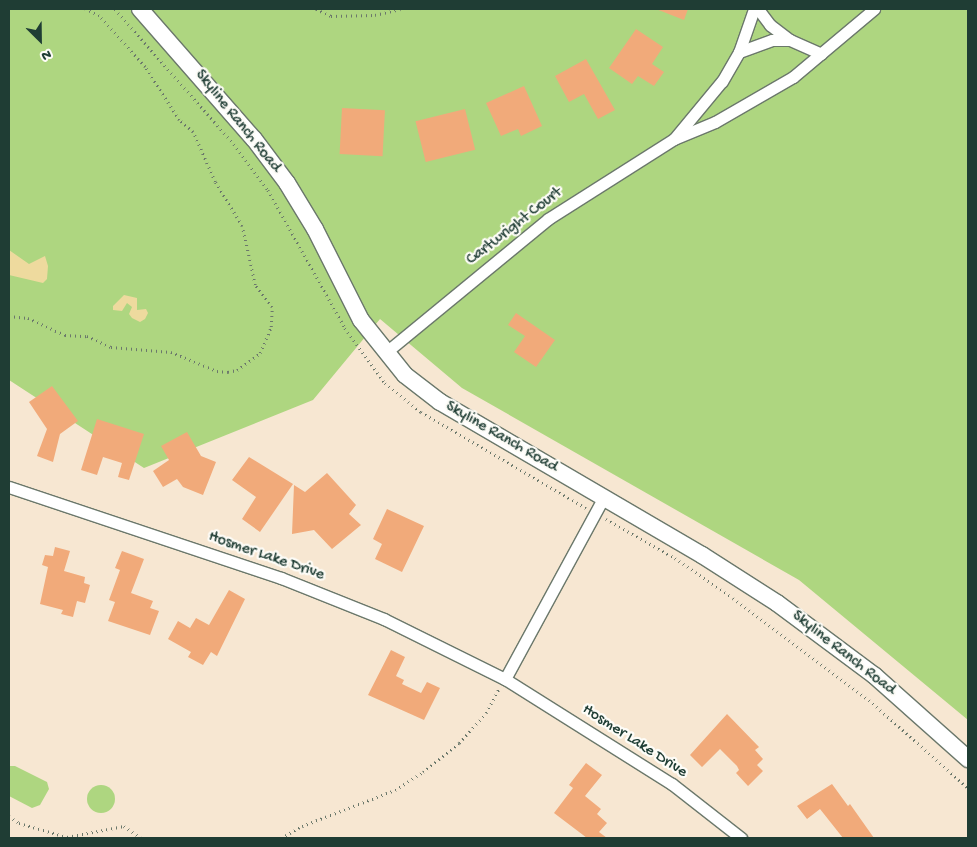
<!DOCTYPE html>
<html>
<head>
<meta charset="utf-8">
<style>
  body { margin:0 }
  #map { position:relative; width:977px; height:847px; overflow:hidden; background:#f7e7d2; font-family:"Gochi Hand",sans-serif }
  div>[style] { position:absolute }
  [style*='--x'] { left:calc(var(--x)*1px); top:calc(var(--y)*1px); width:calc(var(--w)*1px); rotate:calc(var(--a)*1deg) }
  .green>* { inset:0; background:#aed680 }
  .round { border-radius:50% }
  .sand>* { inset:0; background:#eeda9e }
  .building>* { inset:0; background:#f1aa7a; transform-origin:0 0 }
  .path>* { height:2.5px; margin-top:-1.25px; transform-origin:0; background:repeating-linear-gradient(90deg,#6b786b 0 1px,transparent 0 5px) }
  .roads { filter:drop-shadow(1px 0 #6b786b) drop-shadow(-1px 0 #6b786b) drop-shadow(0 1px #6b786b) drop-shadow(0 -1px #6b786b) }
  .street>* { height:11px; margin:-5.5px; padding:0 5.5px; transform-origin:5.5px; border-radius:5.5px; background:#fff }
  .secondary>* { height:16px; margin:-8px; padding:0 8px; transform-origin:8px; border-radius:8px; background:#fff }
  span { translate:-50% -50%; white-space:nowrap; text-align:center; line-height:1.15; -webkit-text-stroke:4.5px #fdfcf7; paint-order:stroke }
  .street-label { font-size:16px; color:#1f3d34 }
  .frame { position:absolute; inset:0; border:10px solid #1f3d34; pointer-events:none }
  .north { position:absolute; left:15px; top:15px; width:50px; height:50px; -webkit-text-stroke:4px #fdfcf7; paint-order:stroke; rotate:157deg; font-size:14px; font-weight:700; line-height:20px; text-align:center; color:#1f3d34 }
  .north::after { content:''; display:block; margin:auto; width:18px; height:22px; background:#1f3d34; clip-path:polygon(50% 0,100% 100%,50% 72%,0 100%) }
</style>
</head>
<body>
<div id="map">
  <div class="green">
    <div style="clip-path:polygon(9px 9px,968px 9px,968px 720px,799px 580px,462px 388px,380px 319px,313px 400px,144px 468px,9px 380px)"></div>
    <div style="clip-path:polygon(9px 766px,15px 766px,47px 782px,49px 789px,40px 805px,32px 808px,9px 796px)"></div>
    <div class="round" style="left:87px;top:785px;width:28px;height:28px"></div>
  </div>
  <div class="sand">
    <div style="clip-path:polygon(9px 250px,29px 264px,45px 256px,48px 266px,47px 279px,43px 283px,9px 275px)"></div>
    <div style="clip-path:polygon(124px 295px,137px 298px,137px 310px,146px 309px,148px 313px,145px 319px,140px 322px,132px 318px,129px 314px,132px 307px,127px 303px,122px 311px,113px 310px,113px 306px)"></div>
  </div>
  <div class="building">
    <div style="clip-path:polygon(656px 9px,688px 9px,684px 20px)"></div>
    <div style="clip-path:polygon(636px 29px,663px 47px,652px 64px,664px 72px,654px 86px,638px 76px,632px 84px,609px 68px)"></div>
    <div style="clip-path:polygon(586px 59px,615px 110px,598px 119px,584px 94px,569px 102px,555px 76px)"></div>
    <div style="clip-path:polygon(524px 86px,542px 126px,521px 136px,518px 129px,501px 136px,486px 103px)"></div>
    <div style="left:342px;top:108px;width:43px;height:46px;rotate:3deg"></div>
    <div style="left:465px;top:109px;width:42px;height:51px;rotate:76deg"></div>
    <div style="clip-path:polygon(516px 313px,555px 340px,536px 367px,514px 352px,525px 336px,508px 325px)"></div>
    <div style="clip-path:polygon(52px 386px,78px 421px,60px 434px,53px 462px,37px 456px,47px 429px,29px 402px)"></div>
    <div style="clip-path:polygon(97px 419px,144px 434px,129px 480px,118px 477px,122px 463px,103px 457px,97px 475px,81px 470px)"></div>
    <div style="clip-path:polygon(187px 432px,201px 456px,216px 462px,203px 495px,183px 487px,177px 479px,163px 487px,153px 471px,169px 460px,161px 446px)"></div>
    <div style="clip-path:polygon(249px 457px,293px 484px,260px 532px,242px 519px,256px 497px,232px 480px)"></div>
    <div style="clip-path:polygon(327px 473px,356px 505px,349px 514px,361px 525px,332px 549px,314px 530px,292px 534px,294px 485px,305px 492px)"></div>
    <div style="clip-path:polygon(387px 509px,424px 526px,402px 572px,375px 559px,382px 544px,373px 539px)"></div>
    <div style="clip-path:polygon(55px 547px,70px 551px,64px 571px,85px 577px,84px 583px,90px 585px,85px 603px,77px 601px,73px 617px,61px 614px,63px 610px,40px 604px,48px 567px,42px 565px,45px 555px,53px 556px)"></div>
    <div style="clip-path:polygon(122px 551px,144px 559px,131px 593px,153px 601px,150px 608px,159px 611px,150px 635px,108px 621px,115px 602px,109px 600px,120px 570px,115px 568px)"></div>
    <div style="clip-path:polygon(229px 590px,245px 599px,217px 656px,211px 652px,203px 665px,188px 657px,191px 652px,168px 639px,178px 621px,190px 628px,196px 618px,209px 625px)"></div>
    <div style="clip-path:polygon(391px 650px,405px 657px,396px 676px,404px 680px,402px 684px,421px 693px,427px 682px,440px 688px,424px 720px,368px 695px)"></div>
    <div style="clip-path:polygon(727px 714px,759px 747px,755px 750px,763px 759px,757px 765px,763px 771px,748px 786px,736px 773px,739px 770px,737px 766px,720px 749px,702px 767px,690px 755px)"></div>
    <div style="clip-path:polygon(586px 763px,602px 775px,585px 796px,601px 809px,597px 814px,607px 823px,599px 832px,607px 838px,587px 838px,554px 813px,573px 788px,569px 785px)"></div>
    <div style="clip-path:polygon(832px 784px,848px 806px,850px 804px,874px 838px,843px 838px,820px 809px,807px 819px,797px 806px)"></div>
  </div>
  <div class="path">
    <div style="--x:115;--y:9;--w:180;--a:48.6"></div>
    <div style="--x:234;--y:144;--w:57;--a:53.5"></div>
    <div style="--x:268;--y:190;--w:158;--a:60.8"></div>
    <div style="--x:345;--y:328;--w:68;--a:54"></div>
    <div style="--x:385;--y:383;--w:46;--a:38.9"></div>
    <div style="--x:421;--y:412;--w:191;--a:30.2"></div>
    <div style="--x:316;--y:9;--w:17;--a:25"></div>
    <div style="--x:331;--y:16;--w:44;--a:-1.3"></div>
    <div style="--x:375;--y:15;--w:26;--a:-13"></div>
    <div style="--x:9;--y:316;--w:19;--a:6"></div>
    <div style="--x:28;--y:318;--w:41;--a:24.7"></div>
    <div style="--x:65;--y:335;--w:22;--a:3"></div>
    <div style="--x:87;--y:336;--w:26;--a:25"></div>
    <div style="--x:111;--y:347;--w:60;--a:4.8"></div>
    <div style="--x:171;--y:352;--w:50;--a:22.4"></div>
    <div style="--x:217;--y:371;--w:11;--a:5"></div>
    <div style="--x:228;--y:372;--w:9;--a:-13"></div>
    <div style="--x:237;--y:370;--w:29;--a:-36"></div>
    <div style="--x:260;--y:353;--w:28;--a:-67"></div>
    <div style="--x:271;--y:327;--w:20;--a:-87"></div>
    <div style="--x:272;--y:307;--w:28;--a:-128"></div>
    <div style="--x:255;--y:285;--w:60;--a:-102.4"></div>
    <div style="--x:242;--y:226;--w:52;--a:-121.5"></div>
    <div style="--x:215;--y:182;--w:55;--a:-113.7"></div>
    <div style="--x:193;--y:132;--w:18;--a:-139"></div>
    <div style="--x:179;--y:120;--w:63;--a:-122.7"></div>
    <div style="--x:145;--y:67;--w:69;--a:-132"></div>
    <div style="--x:99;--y:16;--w:16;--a:-153"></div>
    <div style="--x:606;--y:519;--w:79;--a:29.5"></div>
    <div style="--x:675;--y:558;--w:70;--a:34.6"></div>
    <div style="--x:733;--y:598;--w:170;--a:36.9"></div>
    <div style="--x:869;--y:700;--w:132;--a:41.6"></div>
    <div style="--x:9;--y:816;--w:12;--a:35"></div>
    <div style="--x:19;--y:823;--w:50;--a:16.3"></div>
    <div style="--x:67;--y:837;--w:58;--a:-10.9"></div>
    <div style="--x:124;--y:826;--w:21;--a:35"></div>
    <div style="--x:281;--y:838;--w:24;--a:-30"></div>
    <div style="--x:302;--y:826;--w:100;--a:-21.2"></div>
    <div style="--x:395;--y:790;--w:33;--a:-33"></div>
    <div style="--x:423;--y:772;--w:46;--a:-38.9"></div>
    <div style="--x:459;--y:743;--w:40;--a:-48"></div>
    <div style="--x:486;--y:713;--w:27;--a:-62"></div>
  </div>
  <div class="roads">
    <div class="street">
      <div style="--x:754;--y:9;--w:46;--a:109.2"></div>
      <div style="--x:739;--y:52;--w:34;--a:120"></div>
      <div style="--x:722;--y:81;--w:75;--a:129.6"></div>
      <div style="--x:674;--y:139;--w:44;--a:-22.5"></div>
      <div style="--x:715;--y:122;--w:90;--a:-30"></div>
      <div style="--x:793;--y:77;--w:106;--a:-40"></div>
      <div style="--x:758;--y:9;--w:20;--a:53"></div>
      <div style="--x:770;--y:25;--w:25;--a:37"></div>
      <div style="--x:790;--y:40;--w:34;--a:24"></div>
      <div style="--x:739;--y:52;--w:35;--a:-20"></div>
      <div style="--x:772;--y:40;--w:18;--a:0"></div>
      <div style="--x:385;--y:353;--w:211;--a:-39.4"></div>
      <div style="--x:548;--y:219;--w:149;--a:-32.4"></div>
      <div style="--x:9;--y:487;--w:287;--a:18.5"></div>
      <div style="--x:281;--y:578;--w:111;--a:21.7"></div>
      <div style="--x:384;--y:619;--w:135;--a:26.4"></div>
      <div style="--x:505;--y:679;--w:207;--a:-61.5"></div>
      <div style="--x:505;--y:679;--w:197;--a:32.2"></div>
      <div style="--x:672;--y:784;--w:88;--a:38"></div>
    </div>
    <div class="secondary">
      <div style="--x:140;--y:9;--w:173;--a:48.8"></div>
      <div style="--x:254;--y:139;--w:55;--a:53.1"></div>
      <div style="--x:287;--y:183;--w:54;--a:58.7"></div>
      <div style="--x:315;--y:229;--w:102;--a:63.2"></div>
      <div style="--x:361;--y:320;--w:70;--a:51.3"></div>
      <div style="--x:405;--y:375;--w:44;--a:37.6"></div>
      <div style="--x:440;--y:402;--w:303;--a:30.3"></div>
      <div style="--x:702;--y:555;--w:89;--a:32.6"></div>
      <div style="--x:777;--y:603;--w:122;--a:36.7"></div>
      <div style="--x:875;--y:676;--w:125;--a:41.7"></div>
    </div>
  </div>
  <div class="street-label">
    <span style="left:237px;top:122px;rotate:51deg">Skyline Ranch Road</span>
    <span style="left:515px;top:227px;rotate:-38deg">Cartwright Court</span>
    <span style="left:501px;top:438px;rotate:30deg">Skyline Ranch Road</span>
    <span style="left:266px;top:557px;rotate:19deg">Hosmer Lake Drive</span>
    <span style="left:843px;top:654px;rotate:38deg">Skyline Ranch Road</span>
    <span style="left:634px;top:742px;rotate:33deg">Hosmer Lake Drive</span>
  </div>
  <div class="frame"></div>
  <div class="north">N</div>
</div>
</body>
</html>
